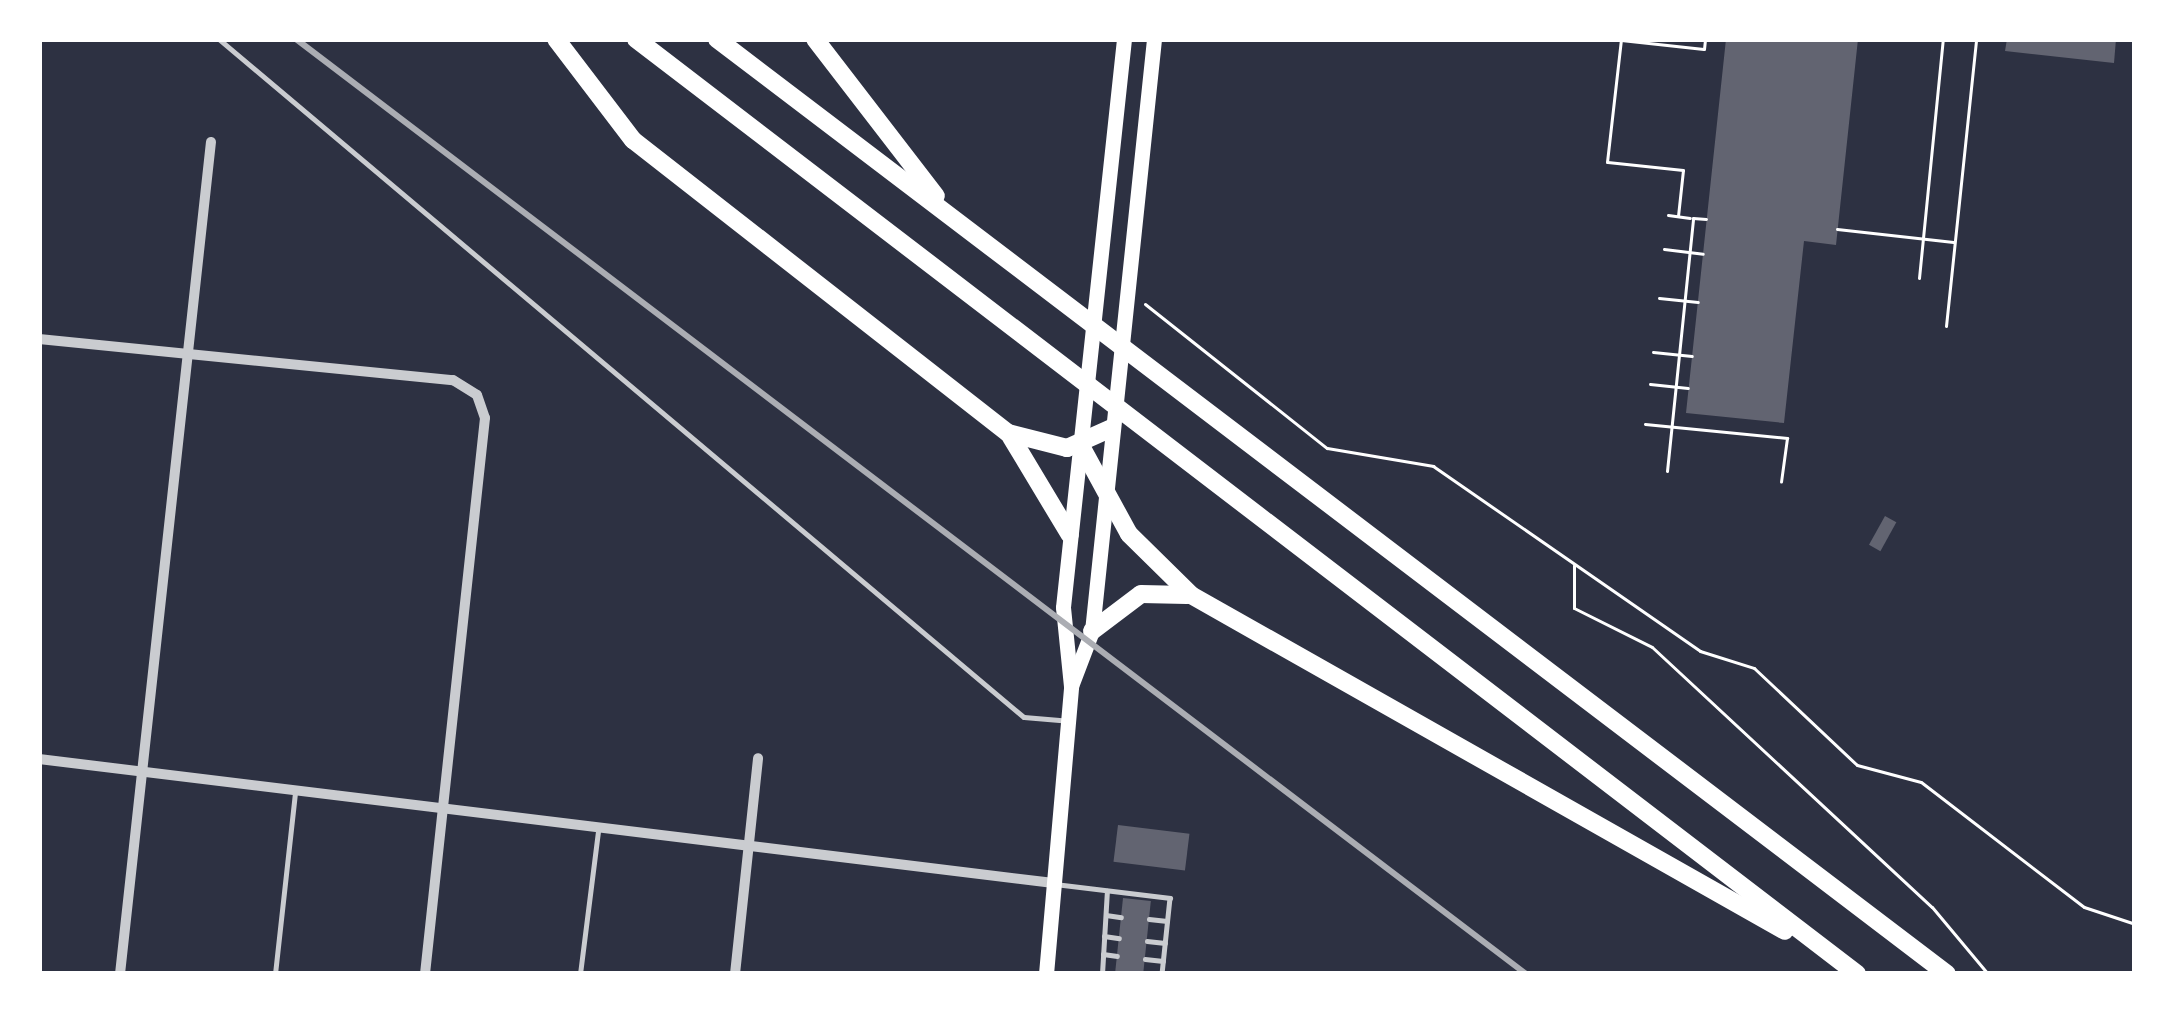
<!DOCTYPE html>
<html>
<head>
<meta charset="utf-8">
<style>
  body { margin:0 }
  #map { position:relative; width:2174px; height:1013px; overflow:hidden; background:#2d3142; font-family:Mulish,sans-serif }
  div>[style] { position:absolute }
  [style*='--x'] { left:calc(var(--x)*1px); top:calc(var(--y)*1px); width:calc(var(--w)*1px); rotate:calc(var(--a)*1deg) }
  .building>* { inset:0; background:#626471; transform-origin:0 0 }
  .path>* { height:3px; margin:-1.5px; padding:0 1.5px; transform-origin:1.5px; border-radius:1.5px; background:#fff }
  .service>* { height:4.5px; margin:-2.25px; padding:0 2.25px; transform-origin:2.25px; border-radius:2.25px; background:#caccd0 }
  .minor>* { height:10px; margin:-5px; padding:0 5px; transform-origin:5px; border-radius:5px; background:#caccd0 }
  .primary>* { height:15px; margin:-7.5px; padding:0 7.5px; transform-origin:7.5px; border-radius:7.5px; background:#fff }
  .motorway>* { height:18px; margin:-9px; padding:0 9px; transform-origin:9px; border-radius:9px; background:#fff }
  .rail>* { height:6px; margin:-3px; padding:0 3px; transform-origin:3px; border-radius:3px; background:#abadb3 }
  span { translate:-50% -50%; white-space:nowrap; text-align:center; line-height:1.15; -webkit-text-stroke:12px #fff; paint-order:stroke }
  .frame { position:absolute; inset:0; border:42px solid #fff; pointer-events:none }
</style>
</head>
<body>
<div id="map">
  <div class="building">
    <div style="clip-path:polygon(1726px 39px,1858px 39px,1836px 245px,1804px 241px,1784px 423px,1686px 413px)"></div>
    <div style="clip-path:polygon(2007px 39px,2116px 39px,2114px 63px,2005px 51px)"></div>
    <div style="left:1885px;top:516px;width:13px;height:33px;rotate:29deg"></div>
    <div style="left:1118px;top:825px;width:72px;height:37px;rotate:7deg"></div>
    <div style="left:1123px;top:898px;width:28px;height:76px;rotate:6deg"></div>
  </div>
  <div class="path">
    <div style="--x:1668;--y:215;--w:22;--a:8"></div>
    <div style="--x:1678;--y:216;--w:46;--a:-83.8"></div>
    <div style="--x:1683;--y:170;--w:76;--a:-174"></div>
    <div style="--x:1607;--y:162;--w:123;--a:-83.5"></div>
    <div style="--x:1621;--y:40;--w:83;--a:6.2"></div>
    <div style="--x:1704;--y:49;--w:10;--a:-84"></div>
    <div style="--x:1837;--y:229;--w:117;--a:6.4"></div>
    <div style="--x:1664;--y:249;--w:39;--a:7"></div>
    <div style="--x:1919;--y:278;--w:240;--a:-84.3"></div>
    <div style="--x:1659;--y:298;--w:39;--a:6"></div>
    <div style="--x:1145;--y:304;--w:232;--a:38.4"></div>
    <div style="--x:1327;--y:448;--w:108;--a:9.6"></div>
    <div style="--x:1433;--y:466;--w:325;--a:34.7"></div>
    <div style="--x:1700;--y:651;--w:57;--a:17.5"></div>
    <div style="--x:1754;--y:668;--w:141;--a:43.3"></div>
    <div style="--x:1857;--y:765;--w:66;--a:14.9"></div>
    <div style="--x:1921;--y:782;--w:205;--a:37.5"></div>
    <div style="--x:2084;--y:907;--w:54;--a:18.4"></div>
    <div style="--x:1946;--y:326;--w:289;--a:-84"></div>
    <div style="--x:1653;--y:352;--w:39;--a:6"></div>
    <div style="--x:1650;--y:384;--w:38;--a:6"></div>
    <div style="--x:1645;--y:424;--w:143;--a:5.6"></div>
    <div style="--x:1787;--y:438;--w:44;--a:97.8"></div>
    <div style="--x:1667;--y:471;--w:254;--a:-84.1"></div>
    <div style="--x:1693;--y:218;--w:13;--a:4"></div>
    <div style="--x:1574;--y:565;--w:43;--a:90"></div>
    <div style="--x:1574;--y:608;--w:87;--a:26.6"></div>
    <div style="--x:1652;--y:647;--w:382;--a:42.9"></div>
    <div style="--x:1932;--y:907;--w:87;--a:50.1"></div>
  </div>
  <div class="service">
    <div style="--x:219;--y:39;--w:1052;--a:40.11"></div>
    <div style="--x:1024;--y:717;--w:38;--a:5"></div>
    <div style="--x:1055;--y:884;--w:116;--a:6.9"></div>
    <div style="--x:1170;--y:898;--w:76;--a:96"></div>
    <div style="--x:1106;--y:915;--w:15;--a:8"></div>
    <div style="--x:1149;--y:919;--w:18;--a:6"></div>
    <div style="--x:1104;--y:936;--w:15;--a:8"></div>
    <div style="--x:1147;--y:941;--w:18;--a:6"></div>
    <div style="--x:1103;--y:954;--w:14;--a:8"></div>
    <div style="--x:1145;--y:959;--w:18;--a:6"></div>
    <div style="--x:275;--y:974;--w:181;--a:-83.7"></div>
    <div style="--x:580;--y:974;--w:144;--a:-82.8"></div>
    <div style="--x:1102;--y:974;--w:83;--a:-86.6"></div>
  </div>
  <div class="minor">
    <div style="--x:39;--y:339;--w:416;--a:5.7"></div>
    <div style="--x:453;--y:380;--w:28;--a:32"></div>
    <div style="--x:477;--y:395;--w:24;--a:71"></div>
    <div style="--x:485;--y:418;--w:559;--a:96.16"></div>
    <div style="--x:39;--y:759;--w:1022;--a:6.97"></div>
    <div style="--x:120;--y:974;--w:837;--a:-83.76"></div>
    <div style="--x:735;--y:974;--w:217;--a:-83.9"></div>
  </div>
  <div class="primary">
    <div style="--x:1071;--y:686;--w:59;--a:-69.1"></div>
    <div style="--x:1092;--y:631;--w:595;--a:-84.02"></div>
    <div style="--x:1046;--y:974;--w:289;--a:-85"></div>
    <div style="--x:1071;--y:686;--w:79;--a:-95.8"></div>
    <div style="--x:1063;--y:607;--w:571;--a:-83.87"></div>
  </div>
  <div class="motorway">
    <div style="--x:556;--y:39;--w:127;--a:52.7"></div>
    <div style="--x:633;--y:140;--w:476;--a:38"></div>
    <div style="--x:1008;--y:433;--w:61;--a:14.3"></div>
    <div style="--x:1067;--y:448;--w:49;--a:-24"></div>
    <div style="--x:636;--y:39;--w:1538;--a:37.44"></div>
    <div style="--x:717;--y:39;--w:1545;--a:37.24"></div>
    <div style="--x:815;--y:39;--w:198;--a:52.4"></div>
    <div style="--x:1011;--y:437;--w:114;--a:59"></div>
    <div style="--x:1081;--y:446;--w:100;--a:61.4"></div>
    <div style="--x:1129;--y:534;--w:87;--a:44.5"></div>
    <div style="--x:1191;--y:595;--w:682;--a:29.49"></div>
    <div style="--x:1092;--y:631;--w:61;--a:-37.1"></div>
    <div style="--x:1141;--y:594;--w:46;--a:1.2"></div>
  </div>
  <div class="rail">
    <div style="--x:296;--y:39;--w:1545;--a:37.24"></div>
  </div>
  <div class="frame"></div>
</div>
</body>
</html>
